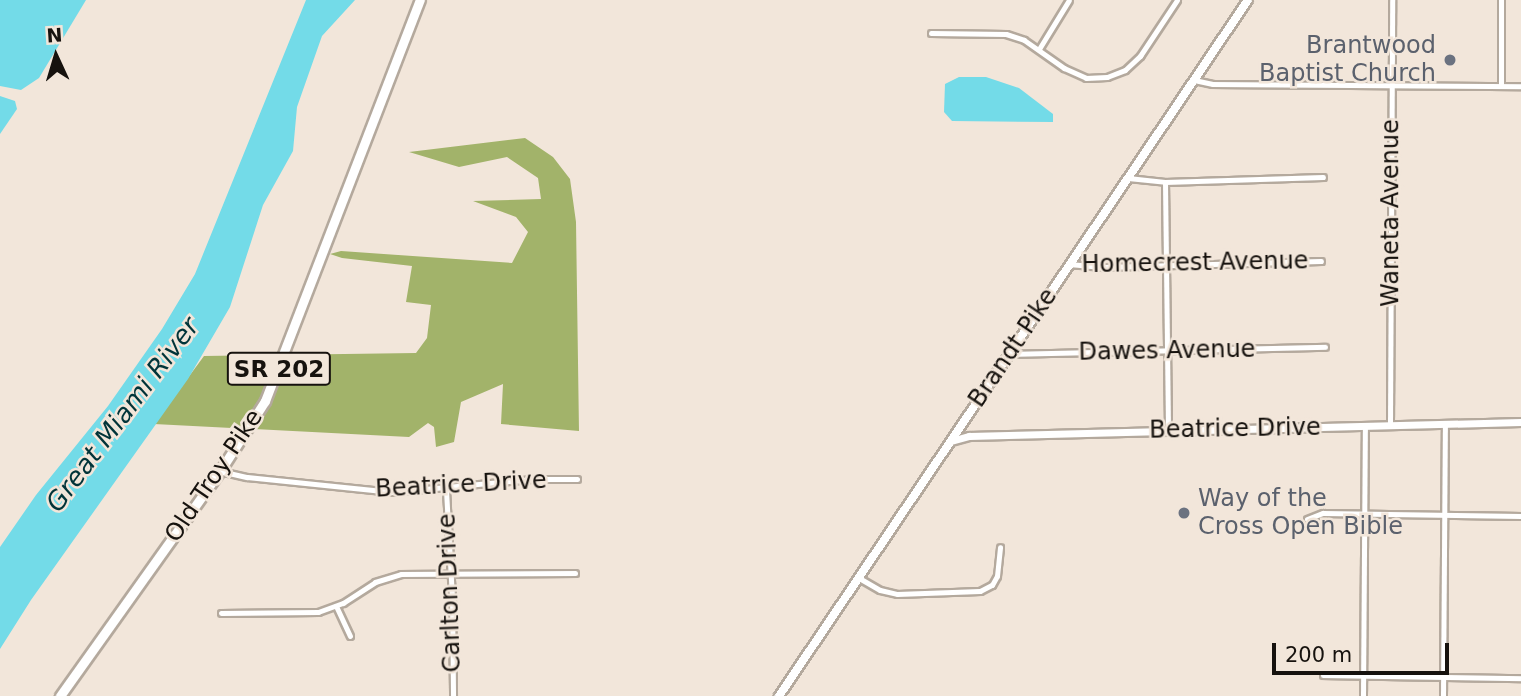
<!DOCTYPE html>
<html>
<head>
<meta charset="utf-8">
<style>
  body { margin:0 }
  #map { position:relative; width:1521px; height:696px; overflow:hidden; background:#f2e6da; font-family:"DejaVu Sans",sans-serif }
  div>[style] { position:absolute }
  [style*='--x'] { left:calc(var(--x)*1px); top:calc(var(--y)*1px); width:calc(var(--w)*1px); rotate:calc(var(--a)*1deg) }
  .forest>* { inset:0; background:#a2b36a }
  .water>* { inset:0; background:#73dbe8 }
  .roads { filter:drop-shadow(2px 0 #b4a99d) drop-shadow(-2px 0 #b4a99d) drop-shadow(0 2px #b4a99d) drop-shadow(0 -2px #b4a99d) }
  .minor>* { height:5px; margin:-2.5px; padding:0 2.5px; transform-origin:2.5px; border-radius:2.5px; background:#fff }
  .tertiary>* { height:7px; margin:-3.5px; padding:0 3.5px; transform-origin:3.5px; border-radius:3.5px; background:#fff }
  .secondary>* { height:8px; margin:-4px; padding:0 4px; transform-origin:4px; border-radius:4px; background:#fff }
  .primary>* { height:9px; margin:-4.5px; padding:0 4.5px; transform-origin:4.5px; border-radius:4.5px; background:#fff }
  .dots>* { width:19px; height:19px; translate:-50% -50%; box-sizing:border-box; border:4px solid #f2e6da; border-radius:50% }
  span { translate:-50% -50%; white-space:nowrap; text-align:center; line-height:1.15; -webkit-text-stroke:5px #f2e6da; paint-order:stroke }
  .shield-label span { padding:2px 5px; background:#f2e6da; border:2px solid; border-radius:5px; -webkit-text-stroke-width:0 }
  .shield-label { font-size:23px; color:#16120e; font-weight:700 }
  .worship-label { font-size:24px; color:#5b616d }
  .right { translate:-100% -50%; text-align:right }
  .left { translate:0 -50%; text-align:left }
  .street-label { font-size:24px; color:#16120e }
  .water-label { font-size:26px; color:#003439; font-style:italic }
  .north { position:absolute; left:21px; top:21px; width:70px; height:70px; -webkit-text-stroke:5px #f2e6da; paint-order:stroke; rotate:356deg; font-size:19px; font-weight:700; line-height:28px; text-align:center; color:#16120e }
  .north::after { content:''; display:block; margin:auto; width:24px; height:32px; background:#16120e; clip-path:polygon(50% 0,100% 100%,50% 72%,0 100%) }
  .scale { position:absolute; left:1272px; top:643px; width:177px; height:32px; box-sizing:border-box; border:4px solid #16120e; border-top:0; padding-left:9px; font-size:21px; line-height:24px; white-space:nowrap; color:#16120e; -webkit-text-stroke:5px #f2e6da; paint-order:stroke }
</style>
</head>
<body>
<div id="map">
  <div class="forest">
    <div style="clip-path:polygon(525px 138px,553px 157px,570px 179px,576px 222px,579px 431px,501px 424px,503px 384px,461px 402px,454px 442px,436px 447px,434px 427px,428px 423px,409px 437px,154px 424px,204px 356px,416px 353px,427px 338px,431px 305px,406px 302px,412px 266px,342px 258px,330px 254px,341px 251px,512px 263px,528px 232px,516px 217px,473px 201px,541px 199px,538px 178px,507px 157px,459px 167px,409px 152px)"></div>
  </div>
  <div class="water">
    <div style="clip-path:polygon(0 0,86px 0,39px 78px,21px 90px,0 86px)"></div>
    <div style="clip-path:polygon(306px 0,355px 0,322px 36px,297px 107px,293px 151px,263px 205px,230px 307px,188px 379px,31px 600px,0 649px,0 547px,36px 495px,108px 406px,162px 329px,195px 274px)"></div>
    <div style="clip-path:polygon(959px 77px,986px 77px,1019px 88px,1053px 114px,1053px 122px,952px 121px,944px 112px,945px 84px)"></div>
    <div style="clip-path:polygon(0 96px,15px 101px,17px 109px,0 134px)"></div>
  </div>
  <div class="roads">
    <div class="minor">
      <div style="--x:931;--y:33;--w:75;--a:0.8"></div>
      <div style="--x:1006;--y:34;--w:19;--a:18"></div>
      <div style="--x:1024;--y:40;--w:49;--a:35"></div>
      <div style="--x:1064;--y:68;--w:24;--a:24"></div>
      <div style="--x:1086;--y:78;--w:21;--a:-3"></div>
      <div style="--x:1107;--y:77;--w:19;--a:-21"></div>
      <div style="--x:1125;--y:70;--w:21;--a:-43"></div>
      <div style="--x:1140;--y:56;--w:67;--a:-56.5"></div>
      <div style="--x:1039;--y:49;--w:57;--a:-58.5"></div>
      <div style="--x:1194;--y:80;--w:19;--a:12"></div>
      <div style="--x:1213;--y:84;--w:308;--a:0.4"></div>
      <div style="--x:1501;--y:85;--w:85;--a:-90"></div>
      <div style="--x:1128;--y:178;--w:37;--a:6"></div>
      <div style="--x:1165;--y:182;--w:158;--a:-1.8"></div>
      <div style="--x:1165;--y:182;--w:249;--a:89.3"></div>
      <div style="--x:1069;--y:264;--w:36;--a:5"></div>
      <div style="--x:1105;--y:267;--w:216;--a:-1.6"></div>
      <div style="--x:1009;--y:354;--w:316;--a:-1.3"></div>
      <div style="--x:1390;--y:425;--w:425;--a:-89.7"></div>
      <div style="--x:220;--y:471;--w:28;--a:13"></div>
      <div style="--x:247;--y:477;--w:146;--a:5.9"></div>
      <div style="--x:392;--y:492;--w:142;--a:-5.3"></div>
      <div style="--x:533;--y:479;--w:44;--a:0"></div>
      <div style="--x:446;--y:490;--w:106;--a:86.8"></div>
      <div style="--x:452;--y:596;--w:100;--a:89.4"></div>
      <div style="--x:1307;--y:519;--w:17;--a:-21"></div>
      <div style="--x:1323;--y:513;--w:198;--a:0.9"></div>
      <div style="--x:859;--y:578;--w:24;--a:30"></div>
      <div style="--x:880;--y:590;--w:17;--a:13"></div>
      <div style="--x:897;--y:594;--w:83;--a:-2.1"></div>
      <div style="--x:980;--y:591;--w:13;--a:-27"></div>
      <div style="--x:992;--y:585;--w:10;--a:-61"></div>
      <div style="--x:997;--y:576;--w:29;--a:-84"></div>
      <div style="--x:336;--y:606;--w:33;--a:65"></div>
      <div style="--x:221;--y:613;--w:97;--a:-0.6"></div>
      <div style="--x:318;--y:612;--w:27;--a:-20"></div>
      <div style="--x:343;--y:603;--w:38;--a:-33"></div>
      <div style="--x:375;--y:582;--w:27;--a:-17"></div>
      <div style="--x:401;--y:574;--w:174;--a:-0.3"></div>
      <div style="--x:1323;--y:675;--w:198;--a:0.9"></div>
      <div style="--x:1363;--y:696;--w:270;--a:-89.6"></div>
      <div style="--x:1443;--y:696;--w:272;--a:-89.6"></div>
    </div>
    <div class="tertiary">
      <div style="--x:951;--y:441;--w:19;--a:-16"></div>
      <div style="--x:969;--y:436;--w:552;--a:-1.45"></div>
    </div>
    <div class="secondary">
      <div style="--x:779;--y:696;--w:839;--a:-56.03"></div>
    </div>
    <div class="primary">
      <div style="--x:60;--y:696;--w:276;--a:-54.6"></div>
      <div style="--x:220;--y:471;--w:83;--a:-57.3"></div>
      <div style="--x:265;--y:401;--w:430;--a:-68.9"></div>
    </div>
  </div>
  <div class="dots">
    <div style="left:1450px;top:60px;background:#6b7280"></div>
    <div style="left:1184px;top:513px;background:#6b7280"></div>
  </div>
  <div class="shield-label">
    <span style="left:279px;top:369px">SR 202</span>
  </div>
  <div class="worship-label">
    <span class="right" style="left:1436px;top:60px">Brantwood<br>Baptist Church</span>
    <span class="left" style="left:1198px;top:513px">Way of the<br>Cross Open Bible</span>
  </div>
  <div class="street-label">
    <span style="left:1391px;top:213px;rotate:-90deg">Waneta Avenue</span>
    <span style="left:1195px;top:263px;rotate:-1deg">Homecrest Avenue</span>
    <span style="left:1013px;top:348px;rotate:-56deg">Brandt Pike</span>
    <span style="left:1167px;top:351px;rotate:-1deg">Dawes Avenue</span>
    <span style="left:1235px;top:429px;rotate:-1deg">Beatrice Drive</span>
    <span style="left:214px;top:476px;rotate:-56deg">Old Troy Pike</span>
    <span style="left:461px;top:485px;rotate:-3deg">Beatrice Drive</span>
    <span style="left:450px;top:593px;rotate:-92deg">Carlton Drive</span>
  </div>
  <div class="water-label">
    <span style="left:123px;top:415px;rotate:-53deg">Great Miami River</span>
  </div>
  <div class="north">N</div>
  <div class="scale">200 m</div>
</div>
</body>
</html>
